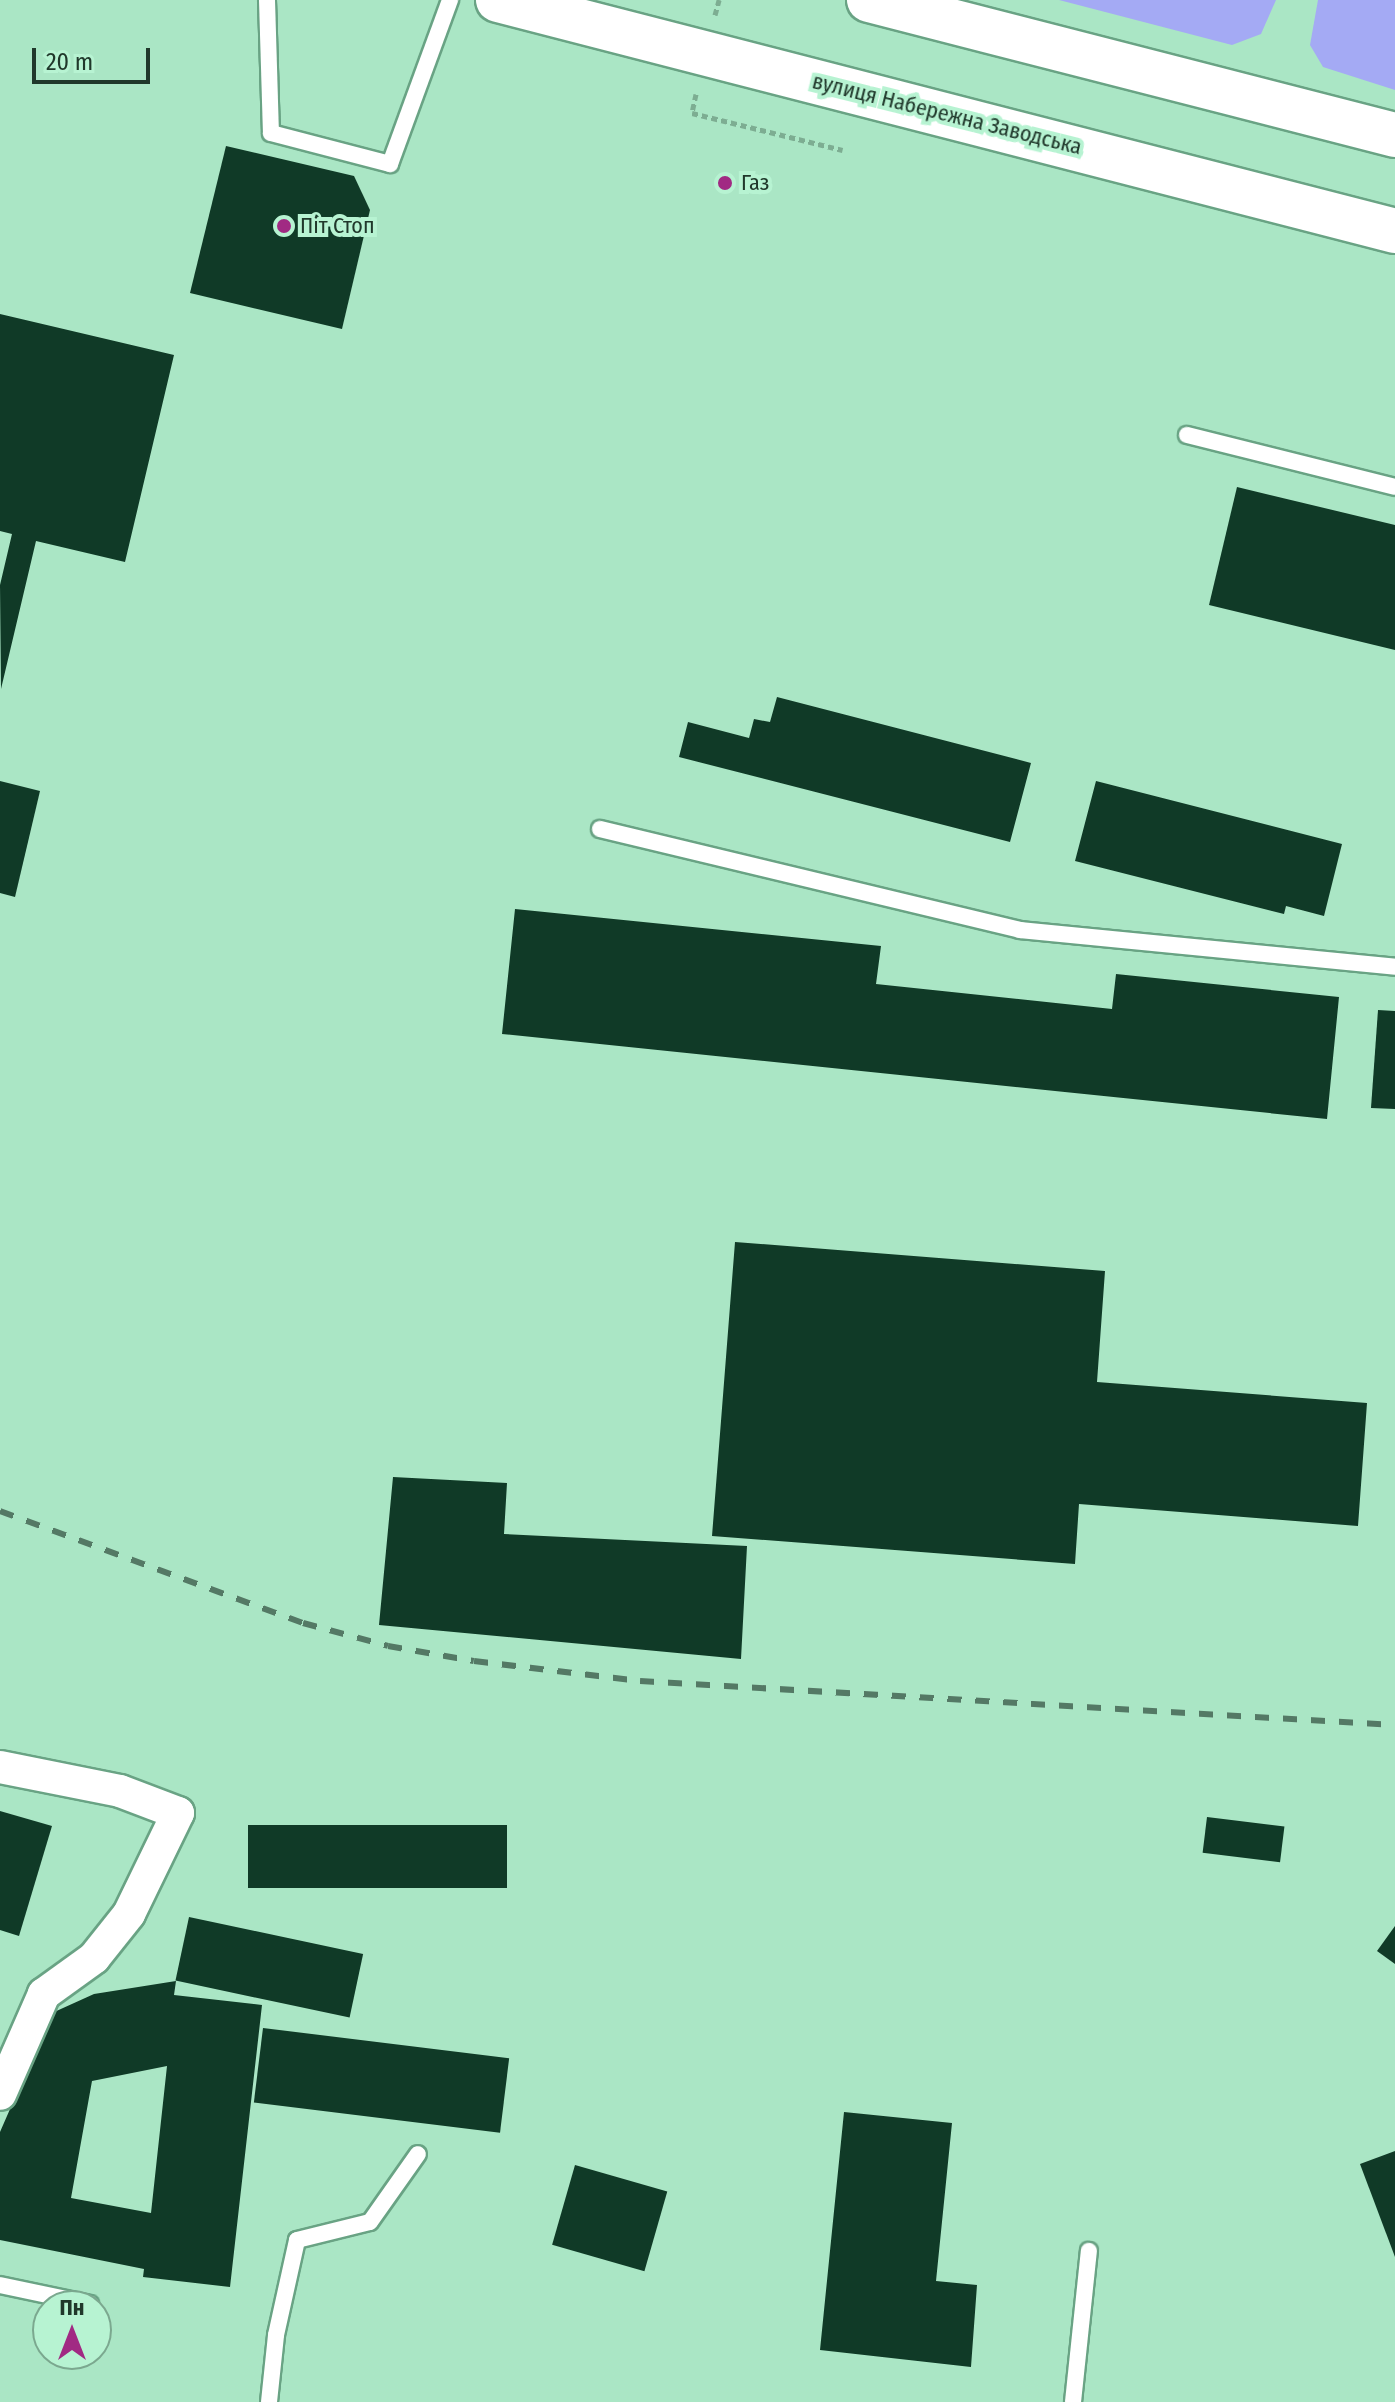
<!DOCTYPE html>
<html>
<head>
<meta charset="utf-8">
<style>
  body { margin:0 }
  #map { position:relative; width:1395px; height:2402px; overflow:hidden; background:#aae6c5; font-family:"Fira Sans Condensed",sans-serif }
  div>[style] { position:absolute }
  [style*='--x'] { left:calc(var(--x)*1px); top:calc(var(--y)*1px); width:calc(var(--w)*1px); rotate:calc(var(--a)*1deg) }
  .green>* { inset:0; background:#a4aaf4 }
  .building>* { inset:0; background:#103a27; transform-origin:0 0 }
  .path>* { height:5px; margin-top:-2.5px; transform-origin:0; background:repeating-linear-gradient(90deg,#7dad92 0 6px,transparent 0 10px) }
  .roads { filter:drop-shadow(2px 0 #69a384) drop-shadow(-2px 0 #69a384) drop-shadow(0 2px #69a384) drop-shadow(0 -2px #69a384) }
  .lane>* { height:16px; margin:-8px; padding:0 8px; transform-origin:8px; border-radius:8px; background:#fff }
  .street>* { height:32px; margin:-16px; padding:0 16px; transform-origin:16px; border-radius:16px; background:#fff }
  .primary>* { height:44px; margin:-22px; padding:0 22px; transform-origin:22px; border-radius:22px; background:#fff }
  .rail>* { height:6px; margin-top:-3px; transform-origin:0; background:repeating-linear-gradient(90deg,#547965 0 14px,transparent 0 28px) }
  .dots>* { width:22px; height:22px; translate:-50% -50%; box-sizing:border-box; border:4px solid #b7f3d2; border-radius:50% }
  span { translate:-50% -50%; white-space:nowrap; text-align:center; line-height:1.15; -webkit-text-stroke:8px #b7f3d2; paint-order:stroke }
  .street-label { font-size:22px; color:#20382b }
  .poi-label { font-size:22px; color:#20382b }
  .left { translate:0 -50%; text-align:left }
  .north { position:absolute; left:32px; top:2290px; width:80px; height:80px; box-sizing:border-box; background:#b7f3d2; border:2px solid #7ba88f; border-radius:50%; rotate:0deg; font-size:22px; font-weight:700; line-height:32px; text-align:center; color:#20382b }
  .north::after { content:''; display:block; margin:auto; width:28px; height:36px; background:#a12a83; clip-path:polygon(50% 0,100% 100%,50% 72%,0 100%) }
  .scale { position:absolute; left:32px; top:48px; width:118px; height:36px; box-sizing:border-box; border:4px solid #20382b; border-top:0; padding-left:10px; font-size:24px; line-height:28px; white-space:nowrap; color:#20382b; -webkit-text-stroke:6px #b7f3d2; paint-order:stroke }
</style>
</head>
<body>
<div id="map">
  <div class="green">
    <div style="clip-path:polygon(1059px 0,1276px 0,1261px 34px,1232px 45px)"></div>
    <div style="clip-path:polygon(1318px 0,1395px 0,1395px 90px,1323px 67px,1310px 45px)"></div>
  </div>
  <div class="building">
    <div style="clip-path:polygon(226px 146px,354px 176px,370px 210px,342px 329px,190px 293px)"></div>
    <div style="clip-path:polygon(0 314px,174px 355px,125px 562px,36px 541px,1px 689px,0 585px,12px 534px,0 531px)"></div>
    <div style="clip-path:polygon(1237px 487px,1395px 525px,1395px 650px,1209px 605px)"></div>
    <div style="clip-path:polygon(777px 697px,1031px 763px,1010px 842px,679px 757px,688px 722px,749px 738px,754px 719px,770px 722px)"></div>
    <div style="clip-path:polygon(0 781px,40px 791px,15px 897px,0 893px)"></div>
    <div style="clip-path:polygon(1096px 781px,1342px 844px,1324px 916px,1286px 906px,1284px 914px,1075px 861px)"></div>
    <div style="clip-path:polygon(515px 909px,881px 946px,876px 984px,1112px 1009px,1116px 974px,1339px 997px,1327px 1119px,502px 1034px)"></div>
    <div style="clip-path:polygon(1378px 1010px,1395px 1011px,1395px 1109px,1371px 1108px)"></div>
    <div style="clip-path:polygon(735px 1242px,1105px 1271px,1097px 1382px,1367px 1403px,1358px 1526px,1079px 1504px,1075px 1564px,712px 1536px)"></div>
    <div style="clip-path:polygon(393px 1477px,507px 1483px,504px 1534px,747px 1546px,741px 1659px,379px 1625px)"></div>
    <div style="clip-path:polygon(0 1811px,52px 1826px,19px 1936px,0 1930px)"></div>
    <div style="left:1207px;top:1817px;width:78px;height:36px;rotate:7deg"></div>
    <div style="left:248px;top:1825px;width:259px;height:63px"></div>
    <div style="left:189px;top:1917px;width:178px;height:65px;rotate:12deg"></div>
    <div style="clip-path:polygon(1395px 1926px,1395px 1964px,1377px 1951px)"></div>
    <div style="clip-path:polygon(evenodd,176px 1981px,174px 1995px,262px 2005px,230px 2287px,143px 2277px,144px 2269px,0 2240px,0 2132px,52px 2013px,94px 1994px,176px 1981px,167px 2066px,151px 2213px,71px 2198px,92px 2081px,167px 2066px)"></div>
    <div style="left:263px;top:2028px;width:248px;height:75px;rotate:7deg"></div>
    <div style="clip-path:polygon(844px 2112px,952px 2123px,936px 2281px,977px 2285px,971px 2367px,820px 2350px)"></div>
    <div style="clip-path:polygon(1395px 2151px,1395px 2257px,1360px 2164px)"></div>
    <div style="left:575px;top:2165px;width:96px;height:83px;rotate:16deg"></div>
  </div>
  <div class="path">
    <div style="--x:715;--y:15;--w:16;--a:-75"></div>
    <div style="--x:696;--y:94;--w:19;--a:102"></div>
    <div style="--x:692;--y:113;--w:155;--a:13.8"></div>
  </div>
  <div class="roads">
    <div class="lane">
      <div style="--x:267;--y:0;--w:133;--a:88.3"></div>
      <div style="--x:271;--y:133;--w:123;--a:14.6"></div>
      <div style="--x:390;--y:164;--w:175;--a:-69.9"></div>
      <div style="--x:1187;--y:435;--w:214;--a:14"></div>
      <div style="--x:600;--y:829;--w:432;--a:13.5"></div>
      <div style="--x:1020;--y:930;--w:377;--a:5.6"></div>
      <div style="--x:0;--y:2285;--w:92;--a:11.9"></div>
      <div style="--x:269;--y:2402;--w:67;--a:-84"></div>
      <div style="--x:276;--y:2335;--w:97;--a:-77.5"></div>
      <div style="--x:297;--y:2240;--w:75;--a:-13.9"></div>
      <div style="--x:370;--y:2222;--w:83;--a:-54.8"></div>
      <div style="--x:1073;--y:2402;--w:152;--a:-84"></div>
    </div>
    <div class="street">
      <div style="--x:0;--y:1767;--w:122;--a:11.3"></div>
      <div style="--x:120;--y:1791;--w:62;--a:20.8"></div>
      <div style="--x:178;--y:1813;--w:112;--a:115.9"></div>
      <div style="--x:129;--y:1914;--w:56;--a:128.5"></div>
      <div style="--x:94;--y:1958;--w:62;--a:144.2"></div>
      <div style="--x:44;--y:1994;--w:109;--a:113.7"></div>
    </div>
    <div class="primary">
      <div style="--x:498;--y:0;--w:926;--a:14.44"></div>
      <div style="--x:869;--y:0;--w:543;--a:14.39"></div>
    </div>
  </div>
  <div class="rail">
    <div style="--x:0;--y:1511;--w:323;--a:20.3"></div>
    <div style="--x:303;--y:1623;--w:88;--a:15.1"></div>
    <div style="--x:388;--y:1646;--w:87;--a:9.9"></div>
    <div style="--x:474;--y:1661;--w:167;--a:6.9"></div>
    <div style="--x:640;--y:1681;--w:756;--a:3.34"></div>
  </div>
  <div class="dots">
    <div style="left:725px;top:183px;background:#a12a83"></div>
    <div style="left:284px;top:226px;background:#a12a83"></div>
  </div>
  <div class="street-label">
    <span style="left:947px;top:114px;rotate:14deg">вулиця Набережна Заводська</span>
  </div>
  <div class="poi-label">
    <span class="left" style="left:741px;top:183px">Газ</span>
    <span class="left" style="left:300px;top:226px">Піт Стоп</span>
  </div>
  <div class="north">Пн</div>
  <div class="scale">20 m</div>
</div>
</body>
</html>
